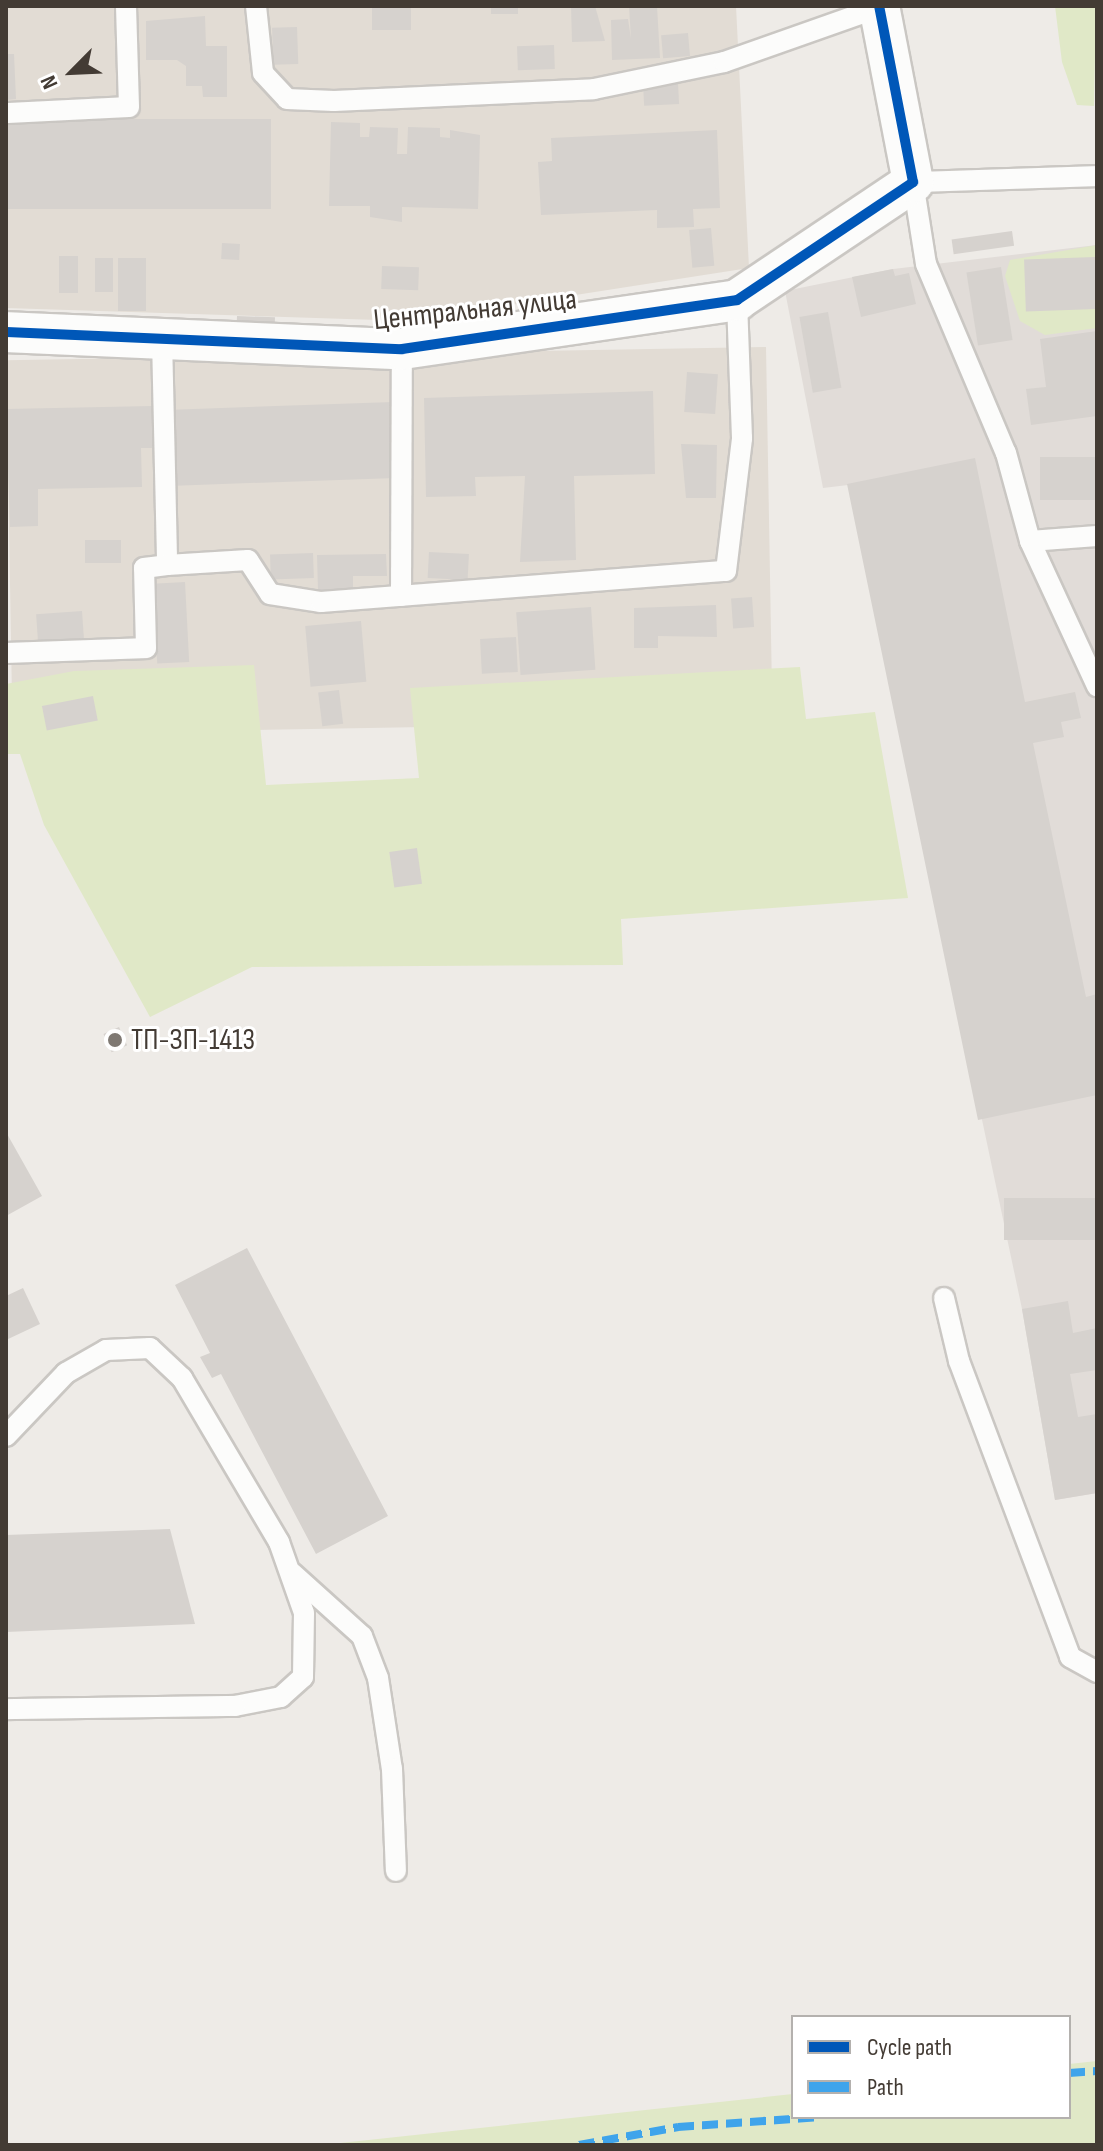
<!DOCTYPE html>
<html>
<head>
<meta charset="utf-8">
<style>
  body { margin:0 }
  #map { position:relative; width:1103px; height:2151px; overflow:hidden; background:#eeebe7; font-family:"Sofia Sans Condensed",sans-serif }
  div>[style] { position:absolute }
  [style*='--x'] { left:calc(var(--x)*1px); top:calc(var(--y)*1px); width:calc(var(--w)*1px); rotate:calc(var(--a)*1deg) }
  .residential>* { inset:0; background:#e2dcd4; transform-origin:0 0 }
  .industrial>* { inset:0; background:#e1dcd8 }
  .green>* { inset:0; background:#e0e8c7 }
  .building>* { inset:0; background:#d6d2ce; transform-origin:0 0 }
  .roads { filter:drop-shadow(2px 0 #cac7c3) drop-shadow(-2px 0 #cac7c3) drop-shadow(0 2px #cac7c3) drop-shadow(0 -2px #cac7c3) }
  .lane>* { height:20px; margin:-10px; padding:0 10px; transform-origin:10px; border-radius:10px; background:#fcfcfb }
  .street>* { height:40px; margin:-20px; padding:0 20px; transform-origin:20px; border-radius:20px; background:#fcfcfb }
  .quiet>* { height:8px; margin-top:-4px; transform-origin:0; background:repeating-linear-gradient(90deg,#3fa4eb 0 16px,transparent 0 24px) }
  .cycleway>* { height:10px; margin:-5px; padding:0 5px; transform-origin:5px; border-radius:5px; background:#0057b8 }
  .dots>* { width:22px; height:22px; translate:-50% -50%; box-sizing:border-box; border:4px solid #fff; border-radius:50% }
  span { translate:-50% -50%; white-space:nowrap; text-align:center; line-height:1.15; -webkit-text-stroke:6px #fff; paint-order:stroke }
  .street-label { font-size:30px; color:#433b34 }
  .poi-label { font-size:30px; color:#433b34 }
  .left { translate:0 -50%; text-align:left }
  .frame { position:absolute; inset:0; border:8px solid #433b34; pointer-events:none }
  .legend { position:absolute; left:791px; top:2015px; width:280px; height:104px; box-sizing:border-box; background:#fff; border:2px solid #b4b1ae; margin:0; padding:10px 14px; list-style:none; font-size:24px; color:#433b34 }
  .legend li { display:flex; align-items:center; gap:16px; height:40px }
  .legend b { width:40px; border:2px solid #b4b1ae }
  .north { position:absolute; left:32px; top:32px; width:80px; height:80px; -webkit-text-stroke:6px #fff; paint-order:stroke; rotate:246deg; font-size:22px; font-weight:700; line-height:32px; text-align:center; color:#433b34 }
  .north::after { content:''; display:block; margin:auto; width:28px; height:36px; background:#433b34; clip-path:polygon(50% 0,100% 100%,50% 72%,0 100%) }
</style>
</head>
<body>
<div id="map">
  <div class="residential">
    <div style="clip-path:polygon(6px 6px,736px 6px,749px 268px,409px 321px,6px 308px)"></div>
    <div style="left:766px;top:347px;width:374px;height:760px;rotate:89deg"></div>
  </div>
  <div class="industrial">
    <div style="clip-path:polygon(1097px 245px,1097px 1493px,1055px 1500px,1022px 1309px,848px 485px,823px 488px,785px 291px,893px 269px)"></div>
  </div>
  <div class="green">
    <div style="clip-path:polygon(1055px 6px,1096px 6px,1094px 106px,1077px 105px,1062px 62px)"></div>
    <div style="clip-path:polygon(1097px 245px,1097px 328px,1045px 335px,1020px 321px,1005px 276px,1010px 260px)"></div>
    <div style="clip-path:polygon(254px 665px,266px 785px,419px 778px,410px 688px,800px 667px,806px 719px,875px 712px,908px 898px,621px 919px,623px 965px,252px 967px,150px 1017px,44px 825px,20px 754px,6px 754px,6px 684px,74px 671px)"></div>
    <div style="clip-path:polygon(1097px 2061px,1097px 2145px,322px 2145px,793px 2094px,793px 2117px,1069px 2117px,1069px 2064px)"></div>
  </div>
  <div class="building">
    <div style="left:372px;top:6px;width:39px;height:24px"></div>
    <div style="left:491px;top:6px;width:27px;height:8px"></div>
    <div style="clip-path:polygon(571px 6px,595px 6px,605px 41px,572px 42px)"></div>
    <div style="clip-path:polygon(629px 6px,657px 6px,660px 58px,612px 60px,611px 20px,628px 19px,631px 39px)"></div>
    <div style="clip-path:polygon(205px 16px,206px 46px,227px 46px,227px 97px,203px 97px,202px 86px,186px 86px,186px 66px,177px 60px,146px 60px,146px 21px)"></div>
    <div style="left:297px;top:27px;width:37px;height:25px;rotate:88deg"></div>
    <div style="left:688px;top:33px;width:23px;height:27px;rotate:85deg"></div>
    <div style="left:554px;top:45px;width:24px;height:37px;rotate:88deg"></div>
    <div style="clip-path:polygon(6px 54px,14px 54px,16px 99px,6px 100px)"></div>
    <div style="left:678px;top:83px;width:21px;height:35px;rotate:87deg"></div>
    <div style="left:271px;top:119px;width:90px;height:265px;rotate:90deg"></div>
    <div style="clip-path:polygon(331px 122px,360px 123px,360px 137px,369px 137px,370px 127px,398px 128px,397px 154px,407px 154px,408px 127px,440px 128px,440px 137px,450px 138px,450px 130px,480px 135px,478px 209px,402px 207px,402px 222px,370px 217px,370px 206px,329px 206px)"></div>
    <div style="clip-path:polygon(717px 130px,720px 208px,693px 209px,694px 227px,657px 228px,657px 210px,541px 215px,538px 162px,552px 161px,551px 138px)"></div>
    <div style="left:711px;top:228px;width:38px;height:22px;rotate:85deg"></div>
    <div style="left:1012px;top:231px;width:15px;height:61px;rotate:82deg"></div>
    <div style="left:222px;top:243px;width:18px;height:16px;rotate:3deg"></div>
    <div style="left:59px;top:256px;width:19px;height:37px"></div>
    <div style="left:1095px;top:257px;width:52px;height:71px;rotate:88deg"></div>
    <div style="left:113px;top:258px;width:34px;height:18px;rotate:90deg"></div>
    <div style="left:118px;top:258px;width:28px;height:53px"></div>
    <div style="left:382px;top:266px;width:37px;height:23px;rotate:2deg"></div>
    <div style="left:1001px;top:267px;width:74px;height:35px;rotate:81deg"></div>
    <div style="clip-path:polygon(893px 269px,895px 276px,909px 273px,916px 304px,861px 317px,852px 277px)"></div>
    <div style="left:828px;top:312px;width:77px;height:29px;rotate:80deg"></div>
    <div style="left:237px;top:316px;width:38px;height:17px;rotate:2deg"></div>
    <div style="clip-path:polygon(1097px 331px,1097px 416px,1031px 425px,1026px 389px,1046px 387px,1040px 339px)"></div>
    <div style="left:687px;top:372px;width:31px;height:40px;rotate:4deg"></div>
    <div style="clip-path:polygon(653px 391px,655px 474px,574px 476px,576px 560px,520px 562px,525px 476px,475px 477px,476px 496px,426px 497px,424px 398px)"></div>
    <div style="left:393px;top:402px;width:76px;height:227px;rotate:88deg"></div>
    <div style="clip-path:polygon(152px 406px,152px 448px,141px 448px,142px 487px,38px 489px,38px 526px,10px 527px,6px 409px)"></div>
    <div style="clip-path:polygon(681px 444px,717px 445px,716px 498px,686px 498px)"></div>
    <div style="left:1097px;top:457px;width:43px;height:57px;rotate:90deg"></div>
    <div style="clip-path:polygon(975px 458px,1025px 702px,1075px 692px,1081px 718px,1061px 722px,1064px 737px,1033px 743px,1086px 997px,1097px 994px,1097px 1095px,978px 1120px,847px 484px)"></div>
    <div style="left:85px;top:540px;width:36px;height:23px"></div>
    <div style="left:429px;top:552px;width:40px;height:26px;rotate:3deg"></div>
    <div style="left:313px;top:553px;width:25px;height:43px;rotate:88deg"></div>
    <div style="clip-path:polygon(386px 554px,387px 576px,353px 576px,353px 590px,318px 590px,317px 555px)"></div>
    <div style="left:185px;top:582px;width:80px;height:32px;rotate:87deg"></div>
    <div style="left:752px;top:597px;width:30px;height:21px;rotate:86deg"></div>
    <div style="clip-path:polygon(716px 605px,717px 637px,658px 636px,658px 648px,634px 648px,634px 608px)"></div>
    <div style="left:591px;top:607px;width:63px;height:75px;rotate:86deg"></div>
    <div style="left:82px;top:611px;width:29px;height:46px;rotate:86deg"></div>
    <div style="left:361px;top:621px;width:61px;height:56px;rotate:85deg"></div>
    <div style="left:516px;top:637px;width:35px;height:36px;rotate:87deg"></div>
    <div style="left:339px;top:690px;width:34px;height:21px;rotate:83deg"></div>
    <div style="left:93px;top:696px;width:25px;height:52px;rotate:79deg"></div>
    <div style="left:417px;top:848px;width:36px;height:28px;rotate:82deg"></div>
    <div style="left:119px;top:1027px;width:20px;height:17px;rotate:66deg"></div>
    <div style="clip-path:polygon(6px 1132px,42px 1196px,6px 1216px)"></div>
    <div style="left:1097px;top:1198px;width:42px;height:93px;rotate:90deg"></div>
    <div style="clip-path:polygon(247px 1248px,388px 1516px,316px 1554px,221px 1374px,212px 1378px,200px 1357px,210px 1353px,175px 1285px)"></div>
    <div style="clip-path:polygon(23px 1288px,40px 1324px,6px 1340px,6px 1296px)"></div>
    <div style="clip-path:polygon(1068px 1301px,1073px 1333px,1097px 1328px,1097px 1370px,1070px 1374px,1078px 1417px,1097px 1414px,1097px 1493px,1055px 1500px,1022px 1309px)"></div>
    <div style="clip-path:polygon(170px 1529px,195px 1624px,6px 1632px,6px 1535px)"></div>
  </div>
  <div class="roads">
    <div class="lane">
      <div style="--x:256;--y:6;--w:67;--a:84"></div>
      <div style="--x:263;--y:73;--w:35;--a:47"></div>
      <div style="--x:287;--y:99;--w:47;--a:2.4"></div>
      <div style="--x:334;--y:101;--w:260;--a:-2.6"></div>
      <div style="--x:594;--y:89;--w:133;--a:-11.7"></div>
      <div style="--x:724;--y:62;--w:165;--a:-19.4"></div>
      <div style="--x:6;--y:113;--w:123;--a:-2.8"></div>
      <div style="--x:129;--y:107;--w:101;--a:-91.7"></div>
      <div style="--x:1097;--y:176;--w:184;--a:178.1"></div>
      <div style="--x:913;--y:182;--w:83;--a:81"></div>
      <div style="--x:926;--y:264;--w:205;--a:67.1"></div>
      <div style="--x:1006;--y:453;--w:91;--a:74.7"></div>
      <div style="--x:1030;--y:541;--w:67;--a:-4.3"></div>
      <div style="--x:162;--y:338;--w:227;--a:88.7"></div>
      <div style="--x:1030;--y:541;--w:160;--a:65.2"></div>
      <div style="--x:401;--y:596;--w:247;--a:-89.8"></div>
      <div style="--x:6;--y:653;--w:140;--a:-2"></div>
      <div style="--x:146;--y:648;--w:80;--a:-91.4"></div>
      <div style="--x:144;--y:568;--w:23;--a:-7"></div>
      <div style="--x:167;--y:565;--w:81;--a:-3.5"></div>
      <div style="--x:248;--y:560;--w:40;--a:57.1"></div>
      <div style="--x:270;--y:594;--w:52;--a:8.9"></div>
      <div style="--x:321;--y:602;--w:406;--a:-4.4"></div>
      <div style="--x:726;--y:571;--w:134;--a:-83.1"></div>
      <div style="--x:742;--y:438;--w:138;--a:-92.1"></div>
      <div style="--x:944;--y:1298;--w:65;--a:76.6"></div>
      <div style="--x:959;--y:1361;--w:316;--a:69.4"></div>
      <div style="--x:1070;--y:1657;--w:31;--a:29"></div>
      <div style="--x:6;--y:1436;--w:87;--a:-46.4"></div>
      <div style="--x:66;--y:1373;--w:46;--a:-29.9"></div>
      <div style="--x:106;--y:1350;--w:44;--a:-2.6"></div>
      <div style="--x:150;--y:1348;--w:44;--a:43.2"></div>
      <div style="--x:182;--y:1378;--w:191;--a:59.4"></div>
      <div style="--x:279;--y:1542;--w:75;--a:70.6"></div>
      <div style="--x:304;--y:1613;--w:64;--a:90.9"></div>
      <div style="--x:303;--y:1677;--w:30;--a:138"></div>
      <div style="--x:281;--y:1697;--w:47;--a:168.9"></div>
      <div style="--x:235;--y:1706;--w:229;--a:179.2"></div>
      <div style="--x:292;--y:1573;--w:94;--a:42"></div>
      <div style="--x:362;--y:1636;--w:45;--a:69.1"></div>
      <div style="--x:378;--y:1678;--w:92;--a:81.3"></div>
      <div style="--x:392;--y:1769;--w:102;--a:87.8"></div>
    </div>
    <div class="street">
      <div style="--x:6;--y:332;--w:396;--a:2.5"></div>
      <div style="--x:402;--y:349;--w:339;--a:-8.3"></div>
      <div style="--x:737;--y:300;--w:212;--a:-33.8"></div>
      <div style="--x:913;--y:182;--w:179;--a:-100.9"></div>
    </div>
  </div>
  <div class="quiet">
    <div style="--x:1069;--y:2073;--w:28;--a:-4"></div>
    <div style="--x:579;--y:2145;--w:101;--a:-10.3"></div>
    <div style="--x:678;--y:2127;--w:143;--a:-4"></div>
  </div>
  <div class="cycleway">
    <div style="--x:6;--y:332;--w:396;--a:2.5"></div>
    <div style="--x:402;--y:349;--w:339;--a:-8.3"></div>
    <div style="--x:737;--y:300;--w:212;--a:-33.8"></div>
    <div style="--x:913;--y:182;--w:179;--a:-100.9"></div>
  </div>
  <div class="dots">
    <div style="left:115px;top:1040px;background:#7f7973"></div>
  </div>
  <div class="street-label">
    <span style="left:475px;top:310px;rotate:-6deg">Центральная улица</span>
  </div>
  <div class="poi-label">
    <span class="left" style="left:131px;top:1040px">ТП-ЗП-1413</span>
  </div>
  <div class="frame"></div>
  <ul class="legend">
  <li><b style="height:10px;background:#0057b8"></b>Cycle path</li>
  <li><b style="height:10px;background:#3fa4eb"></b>Path</li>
  </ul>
  <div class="north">N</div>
</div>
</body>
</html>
